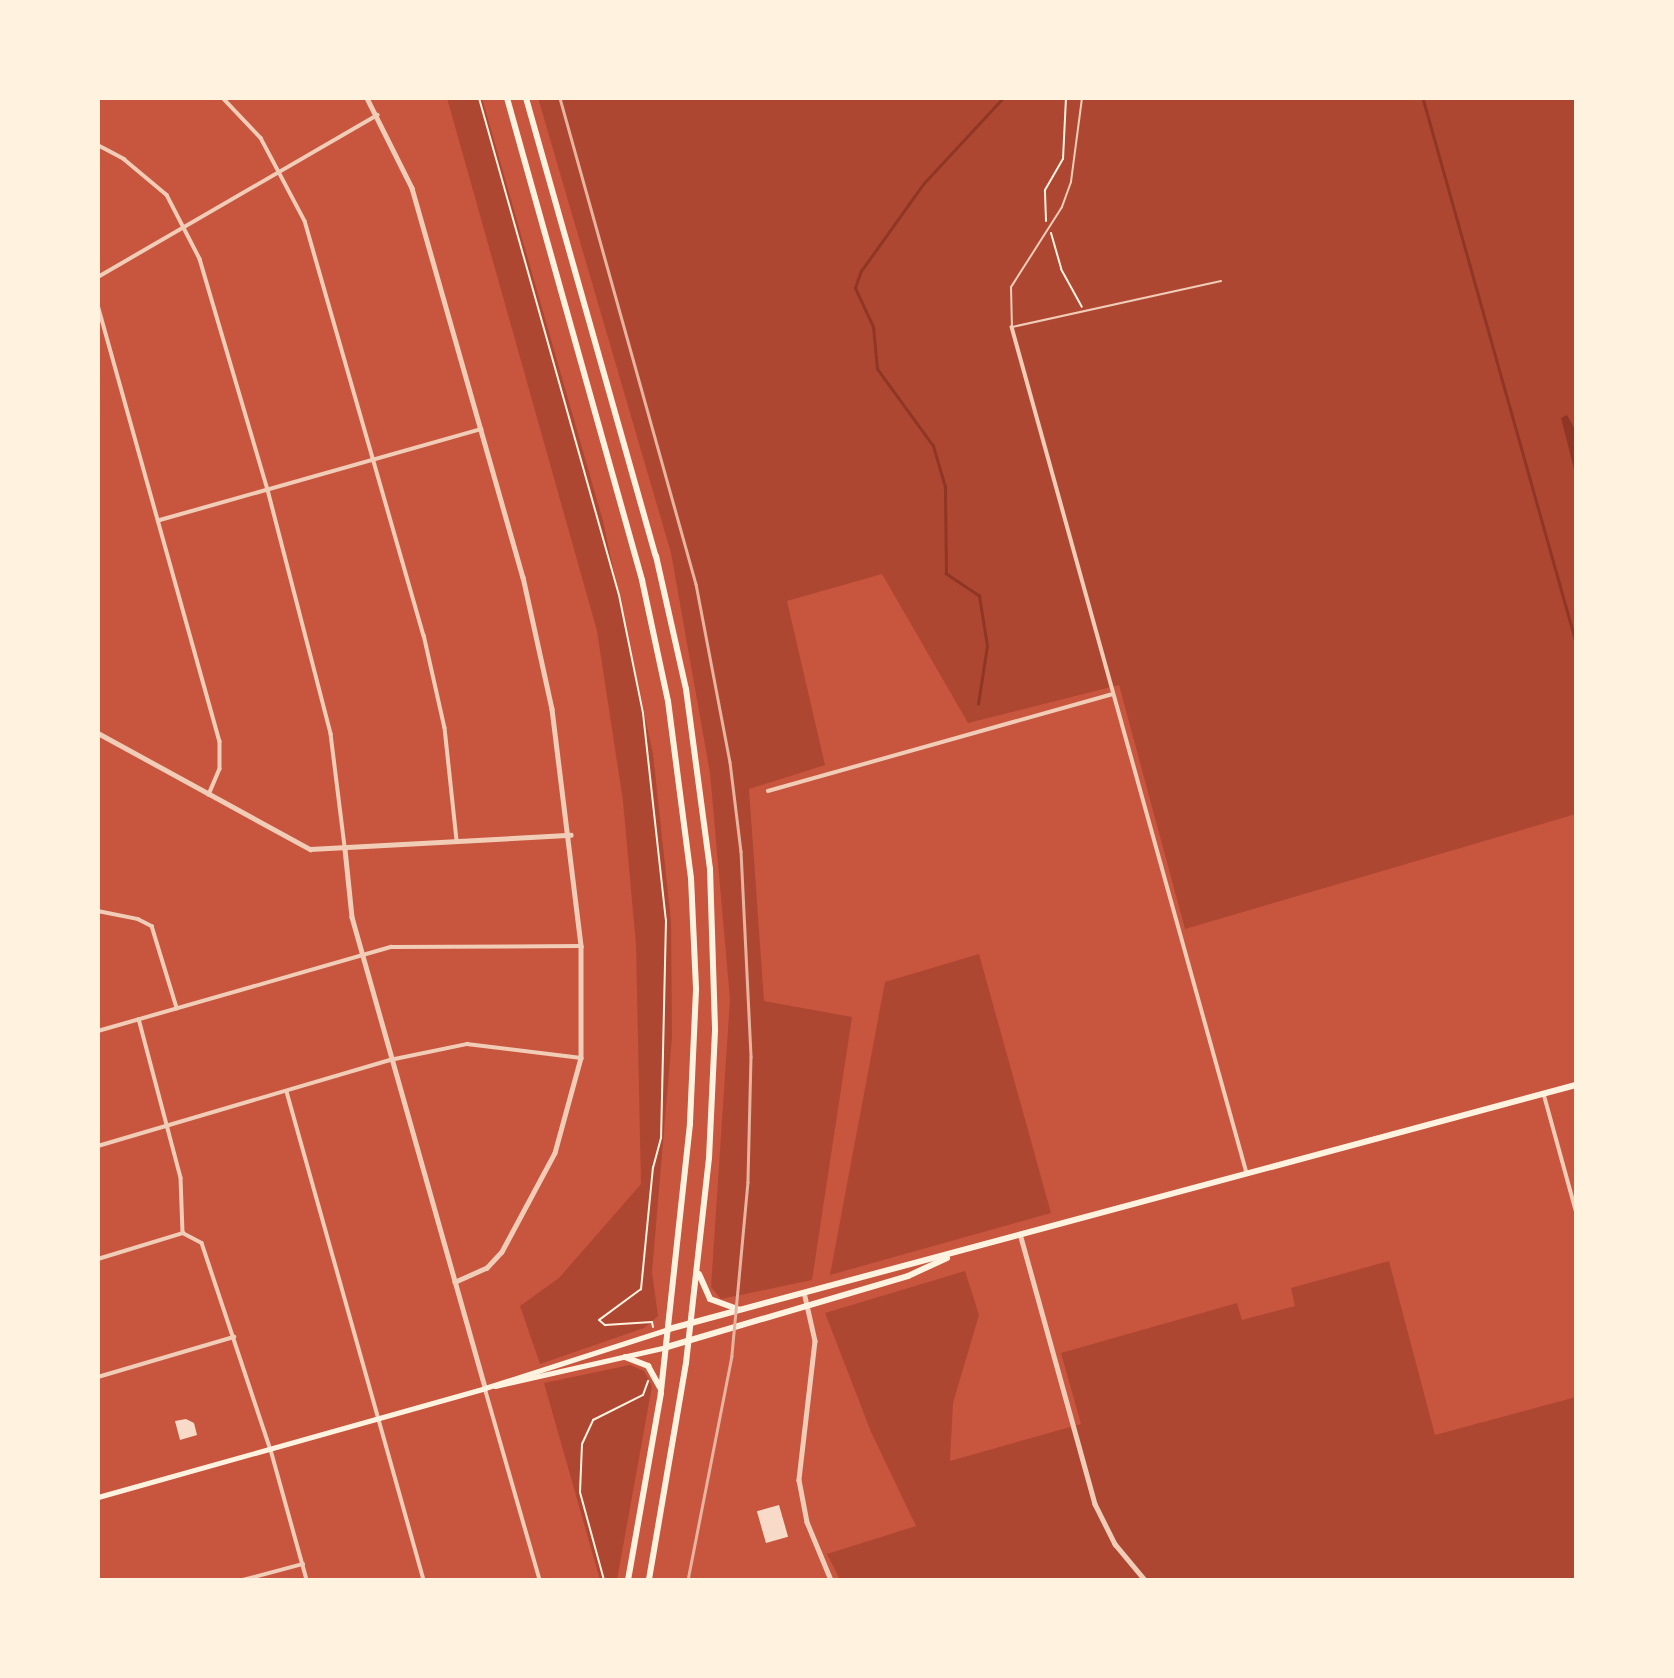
<!DOCTYPE html>
<html>
<head>
<meta charset="utf-8">
<style>
  body { margin:0 }
  #map { position:relative; width:1674px; height:1678px; overflow:hidden; background:#c8553d; font-family:Rubik,sans-serif }
  div>[style] { position:absolute }
  [style*='--x'] { left:calc(var(--x)*1px); top:calc(var(--y)*1px); width:calc(var(--w)*1px); rotate:calc(var(--a)*1deg) }
  .green>* { inset:0; background:#ae4732 }
  .water>* { inset:0; background:#8f3625 }
  .stream>* { height:2.5px; margin:-1.25px; padding:0 1.25px; transform-origin:1.25px; border-radius:1.25px; background:#8f3625 }
  .building>* { inset:0; background:#f7dbc8; transform-origin:0 0 }
  .path>* { height:2px; margin:-1px; padding:0 1px; transform-origin:1px; border-radius:1px; background:#fff3e0 }
  .service>* { height:2px; margin:-1px; padding:0 1px; transform-origin:1px; border-radius:1px; background:#f1ccb7 }
  .minor>* { height:3.5px; margin:-1.75px; padding:0 1.75px; transform-origin:1.75px; border-radius:1.75px; background:#f1ccb7 }
  .tertiary>* { height:4.5px; margin:-2.25px; padding:0 2.25px; transform-origin:2.25px; border-radius:2.25px; background:#f1ccb7 }
  .secondary>* { height:5px; margin:-2.5px; padding:0 2.5px; transform-origin:2.5px; border-radius:2.5px; background:#fff3e0 }
  .primary>* { height:6px; margin:-3px; padding:0 3px; transform-origin:3px; border-radius:3px; background:#fff3e0 }
  .trunk>* { height:6px; margin:-3px; padding:0 3px; transform-origin:3px; border-radius:3px; background:#fff3e0 }
  .rail>* { height:2.5px; margin:-1.25px; padding:0 1.25px; transform-origin:1.25px; border-radius:1.25px; background:#e9b49f }
  span { translate:-50% -50%; white-space:nowrap; text-align:center; line-height:1.15; -webkit-text-stroke:6px #fff3e0; paint-order:stroke }
  .frame { position:absolute; inset:0; border:100px solid #fff3e0; pointer-events:none }
</style>
</head>
<body>
<div id="map">
  <div class="green">
    <div style="clip-path:polygon(447px 98px,482px 98px,603px 521px,653px 754px,671px 921px,672px 1037px,652px 1272px,658px 1316px,644px 1328px,540px 1364px,520px 1306px,559px 1278px,641px 1184px,636px 945px,623px 801px,597px 631px)"></div>
    <div style="clip-path:polygon(538px 98px,1576px 98px,1576px 814px,1185px 929px,1119px 685px,968px 723px,882px 574px,787px 601px,825px 765px,749px 789px,764px 1001px,852px 1017px,812px 1280px,721px 1299px,711px 1287px,730px 999px,710px 773px,671px 553px)"></div>
    <div style="clip-path:polygon(979px 954px,1051px 1213px,830px 1275px,885px 982px)"></div>
    <div style="clip-path:polygon(1389px 1261px,1435px 1435px,1576px 1397px,1576px 1580px,840px 1580px,827px 1554px,916px 1526px,871px 1432px,825px 1313px,965px 1271px,979px 1315px,953px 1403px,950px 1461px,1081px 1424px,1061px 1353px,1237px 1303px,1242px 1320px,1295px 1306px,1291px 1288px)"></div>
    <div style="clip-path:polygon(630px 1365px,644px 1371px,652px 1386px,617px 1580px,600px 1580px,544px 1383px)"></div>
  </div>
  <div class="water">
    <div style="clip-path:polygon(1567px 415px,1576px 431px,1576px 477px,1561px 418px)"></div>
  </div>
  <div class="stream">
    <div style="--x:1423;--y:98;--w:565;--a:74.29"></div>
    <div style="--x:978;--y:704;--w:59;--a:-81.2"></div>
    <div style="--x:987;--y:646;--w:51;--a:-99.1"></div>
    <div style="--x:979;--y:596;--w:40;--a:-146"></div>
    <div style="--x:946;--y:574;--w:87;--a:-90.7"></div>
    <div style="--x:945;--y:487;--w:43;--a:-106.3"></div>
    <div style="--x:933;--y:446;--w:95;--a:-126"></div>
    <div style="--x:877;--y:369;--w:42;--a:-95.4"></div>
    <div style="--x:873;--y:327;--w:43;--a:-114.8"></div>
    <div style="--x:855;--y:288;--w:18;--a:-71"></div>
    <div style="--x:861;--y:271;--w:108;--a:-54.4"></div>
    <div style="--x:924;--y:183;--w:116;--a:-47.1"></div>
  </div>
  <div class="building">
    <div style="clip-path:polygon(186px 1419px,194px 1423px,197px 1435px,180px 1440px,175px 1421px)"></div>
    <div style="left:779px;top:1505px;width:33px;height:23px;rotate:74deg"></div>
  </div>
  <div class="path">
    <div style="--x:479;--y:98;--w:516;--a:74.27"></div>
    <div style="--x:619;--y:595;--w:120;--a:78.5"></div>
    <div style="--x:643;--y:713;--w:208;--a:83.7"></div>
    <div style="--x:666;--y:920;--w:218;--a:91.3"></div>
    <div style="--x:661;--y:1138;--w:30;--a:105"></div>
    <div style="--x:653;--y:1167;--w:123;--a:95.6"></div>
    <div style="--x:641;--y:1289;--w:52;--a:143.6"></div>
    <div style="--x:599;--y:1320;--w:8;--a:40"></div>
    <div style="--x:605;--y:1325;--w:47;--a:-3.7"></div>
    <div style="--x:652;--y:1322;--w:5;--a:79"></div>
    <div style="--x:1046;--y:221;--w:31;--a:-92"></div>
    <div style="--x:1045;--y:190;--w:36;--a:-60"></div>
    <div style="--x:1063;--y:159;--w:61;--a:-87.2"></div>
    <div style="--x:1051;--y:233;--w:37;--a:74"></div>
    <div style="--x:1061;--y:269;--w:43;--a:61.1"></div>
    <div style="--x:604;--y:1580;--w:91;--a:-105.3"></div>
    <div style="--x:580;--y:1492;--w:48;--a:-87.6"></div>
    <div style="--x:582;--y:1444;--w:26;--a:-65"></div>
    <div style="--x:593;--y:1420;--w:56;--a:-26.6"></div>
    <div style="--x:643;--y:1395;--w:15;--a:-70"></div>
  </div>
  <div class="service">
    <div style="--x:1082;--y:98;--w:85;--a:97.5"></div>
    <div style="--x:1071;--y:182;--w:27;--a:110"></div>
    <div style="--x:1062;--y:207;--w:95;--a:122.5"></div>
    <div style="--x:1011;--y:287;--w:40;--a:88.6"></div>
    <div style="--x:1012;--y:327;--w:214;--a:-12.4"></div>
  </div>
  <div class="minor">
    <div style="--x:223;--y:98;--w:55;--a:46.5"></div>
    <div style="--x:261;--y:138;--w:94;--a:62.1"></div>
    <div style="--x:305;--y:221;--w:431;--a:74"></div>
    <div style="--x:424;--y:635;--w:95;--a:77.3"></div>
    <div style="--x:445;--y:728;--w:114;--a:83.9"></div>
    <div style="--x:98;--y:145;--w:30;--a:28"></div>
    <div style="--x:124;--y:159;--w:56;--a:39.9"></div>
    <div style="--x:167;--y:195;--w:72;--a:62.7"></div>
    <div style="--x:200;--y:259;--w:241;--a:73.6"></div>
    <div style="--x:268;--y:490;--w:252;--a:75.5"></div>
    <div style="--x:331;--y:734;--w:114;--a:82.9"></div>
    <div style="--x:98;--y:277;--w:323;--a:-30.1"></div>
    <div style="--x:98;--y:305;--w:453;--a:74.4"></div>
    <div style="--x:220;--y:741;--w:28;--a:90"></div>
    <div style="--x:220;--y:769;--w:28;--a:113"></div>
    <div style="--x:1012;--y:327;--w:878;--a:74.48"></div>
    <div style="--x:160;--y:520;--w:334;--a:-15.8"></div>
    <div style="--x:768;--y:791;--w:357;--a:-15.7"></div>
    <div style="--x:98;--y:911;--w:41;--a:11.3"></div>
    <div style="--x:138;--y:919;--w:16;--a:27"></div>
    <div style="--x:152;--y:926;--w:86;--a:73"></div>
    <div style="--x:139;--y:1019;--w:164;--a:75.2"></div>
    <div style="--x:181;--y:1178;--w:55;--a:87.9"></div>
    <div style="--x:183;--y:1233;--w:21;--a:28"></div>
    <div style="--x:202;--y:1243;--w:218;--a:71.6"></div>
    <div style="--x:271;--y:1450;--w:135;--a:74.5"></div>
    <div style="--x:98;--y:1031;--w:305;--a:-16"></div>
    <div style="--x:391;--y:947;--w:190;--a:-0.3"></div>
    <div style="--x:287;--y:1092;--w:507;--a:74.32"></div>
    <div style="--x:1544;--y:1094;--w:120;--a:74.6"></div>
    <div style="--x:98;--y:1146;--w:304;--a:-16.4"></div>
    <div style="--x:390;--y:1060;--w:79;--a:-11.7"></div>
    <div style="--x:467;--y:1044;--w:115;--a:7"></div>
    <div style="--x:98;--y:1259;--w:89;--a:-17"></div>
    <div style="--x:98;--y:1377;--w:142;--a:-16.4"></div>
    <div style="--x:485;--y:1388;--w:200;--a:74"></div>
    <div style="--x:243;--y:1580;--w:62;--a:-14.9"></div>
  </div>
  <div class="tertiary">
    <div style="--x:367;--y:98;--w:101;--a:63.4"></div>
    <div style="--x:412;--y:188;--w:405;--a:74.1"></div>
    <div style="--x:523;--y:577;--w:135;--a:77.6"></div>
    <div style="--x:552;--y:709;--w:239;--a:83"></div>
    <div style="--x:581;--y:946;--w:112;--a:90"></div>
    <div style="--x:581;--y:1058;--w:98;--a:105.3"></div>
    <div style="--x:555;--y:1153;--w:112;--a:118.2"></div>
    <div style="--x:502;--y:1252;--w:22;--a:133"></div>
    <div style="--x:487;--y:1268;--w:35;--a:156"></div>
    <div style="--x:98;--y:733;--w:242;--a:28.7"></div>
    <div style="--x:310;--y:849;--w:261;--a:-3.1"></div>
    <div style="--x:345;--y:849;--w:68;--a:84.1"></div>
    <div style="--x:352;--y:917;--w:489;--a:74.2"></div>
    <div style="--x:1021;--y:1237;--w:277;--a:74.5"></div>
    <div style="--x:1095;--y:1504;--w:45;--a:63.4"></div>
    <div style="--x:1115;--y:1544;--w:47;--a:50.2"></div>
    <div style="--x:804;--y:1292;--w:50;--a:77.3"></div>
    <div style="--x:815;--y:1341;--w:140;--a:96.6"></div>
    <div style="--x:799;--y:1480;--w:43;--a:79.2"></div>
    <div style="--x:807;--y:1522;--w:63;--a:67.5"></div>
  </div>
  <div class="secondary">
    <div style="--x:495;--y:1386;--w:176;--a:-12.8"></div>
    <div style="--x:98;--y:1497;--w:402;--a:-15.7"></div>
    <div style="--x:485;--y:1388;--w:193;--a:-17.8"></div>
  </div>
  <div class="primary">
    <div style="--x:669;--y:1329;--w:939;--a:-15.06"></div>
    <div style="--x:667;--y:1347;--w:251;--a:-16.4"></div>
    <div style="--x:908;--y:1276;--w:43;--a:-24.8"></div>
  </div>
  <div class="trunk">
    <div style="--x:507;--y:98;--w:501;--a:74.35"></div>
    <div style="--x:642;--y:580;--w:124;--a:77.9"></div>
    <div style="--x:668;--y:701;--w:178;--a:82.6"></div>
    <div style="--x:691;--y:878;--w:112;--a:87.4"></div>
    <div style="--x:696;--y:990;--w:134;--a:92.6"></div>
    <div style="--x:690;--y:1124;--w:271;--a:96.2"></div>
    <div style="--x:661;--y:1393;--w:190;--a:100"></div>
    <div style="--x:526;--y:98;--w:476;--a:74.2"></div>
    <div style="--x:656;--y:556;--w:136;--a:77.3"></div>
    <div style="--x:686;--y:689;--w:182;--a:82.4"></div>
    <div style="--x:710;--y:869;--w:162;--a:88.2"></div>
    <div style="--x:715;--y:1031;--w:127;--a:92.7"></div>
    <div style="--x:709;--y:1158;--w:206;--a:96.4"></div>
    <div style="--x:686;--y:1363;--w:220;--a:99.7"></div>
    <div style="--x:699;--y:1274;--w:27;--a:66"></div>
    <div style="--x:710;--y:1299;--w:30;--a:20"></div>
    <div style="--x:625;--y:1357;--w:25;--a:21"></div>
    <div style="--x:648;--y:1366;--w:25;--a:61"></div>
  </div>
  <div class="rail">
    <div style="--x:560;--y:98;--w:505;--a:74.37"></div>
    <div style="--x:696;--y:584;--w:181;--a:79.2"></div>
    <div style="--x:730;--y:762;--w:90;--a:83"></div>
    <div style="--x:741;--y:851;--w:206;--a:87.2"></div>
    <div style="--x:751;--y:1057;--w:125;--a:91.4"></div>
    <div style="--x:748;--y:1182;--w:175;--a:95.3"></div>
    <div style="--x:732;--y:1356;--w:228;--a:101.1"></div>
  </div>
  <div class="frame"></div>
</div>
</body>
</html>
